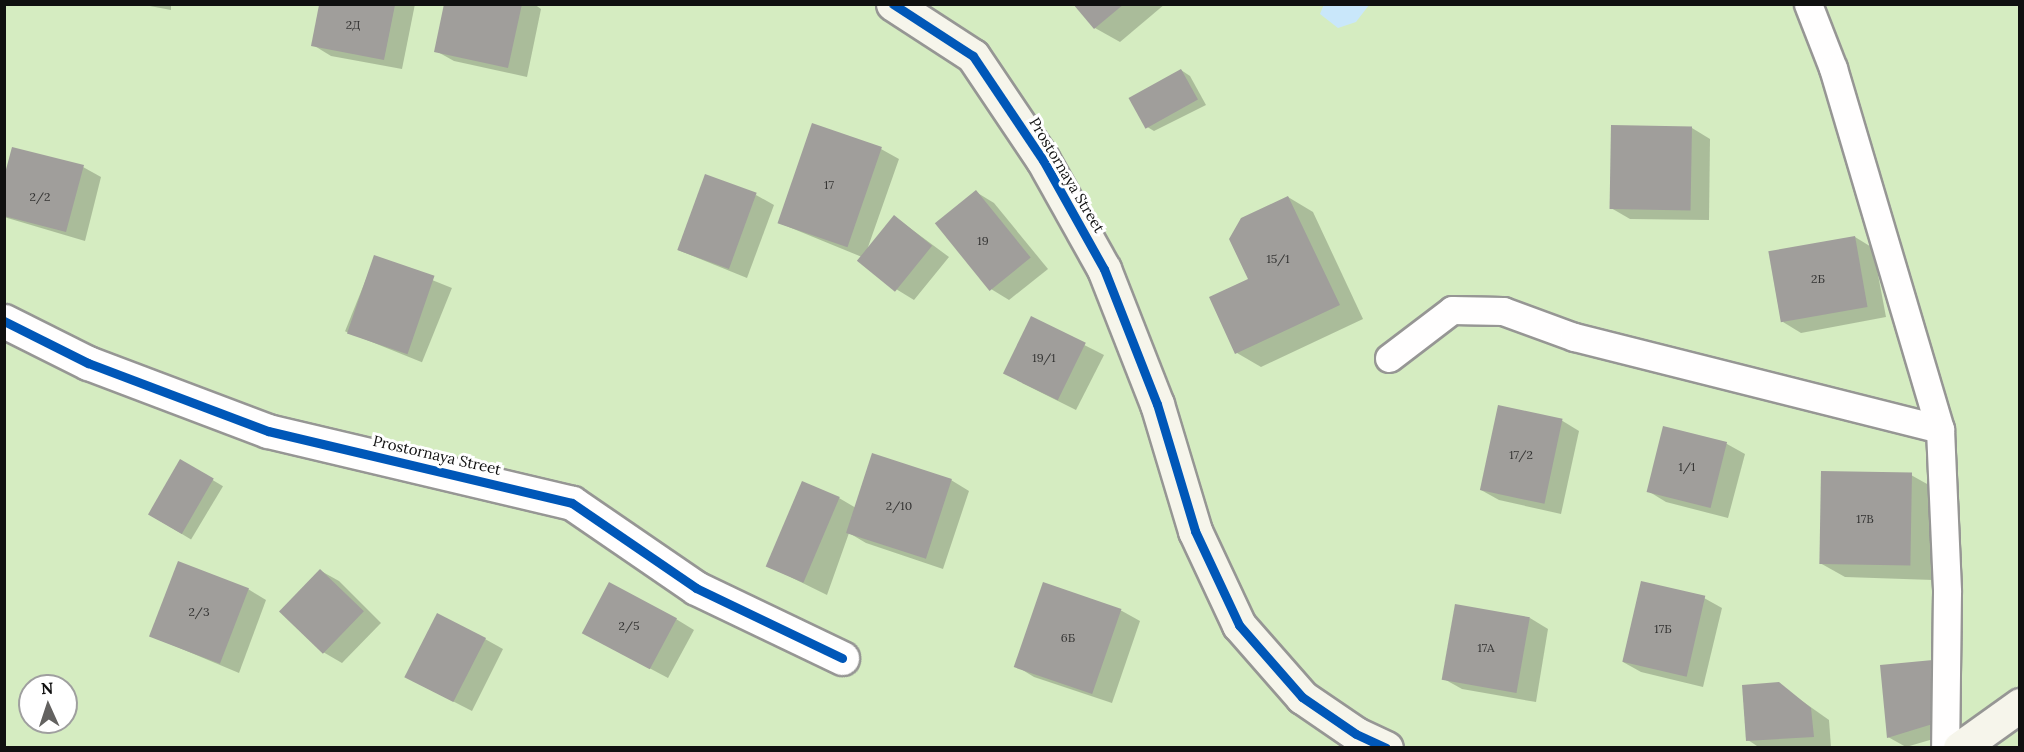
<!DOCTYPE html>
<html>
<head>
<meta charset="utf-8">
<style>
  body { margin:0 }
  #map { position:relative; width:2024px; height:752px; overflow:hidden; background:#fcfbf6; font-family:Lora,serif }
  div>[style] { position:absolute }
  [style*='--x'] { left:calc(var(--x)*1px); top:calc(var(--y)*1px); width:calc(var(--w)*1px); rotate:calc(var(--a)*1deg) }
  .forest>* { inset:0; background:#d5ecc1 }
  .water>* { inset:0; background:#c9e7fa }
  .shadow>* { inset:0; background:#0003; transform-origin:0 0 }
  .building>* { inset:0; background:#a09e9b; transform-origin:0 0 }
  .roads { filter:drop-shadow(2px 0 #969694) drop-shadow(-2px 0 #969694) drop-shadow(0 2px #969694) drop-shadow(0 -2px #969694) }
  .lane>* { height:27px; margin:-13.5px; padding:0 13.5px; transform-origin:13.5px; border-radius:13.5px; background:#fffefe }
  .street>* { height:33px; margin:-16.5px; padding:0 16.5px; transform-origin:16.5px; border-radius:16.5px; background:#fffefe }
  .secondary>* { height:33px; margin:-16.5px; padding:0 16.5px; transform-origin:16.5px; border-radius:16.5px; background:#f6f5eb }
  .cycleway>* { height:9px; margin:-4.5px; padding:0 4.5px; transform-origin:4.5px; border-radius:4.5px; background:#0057b8 }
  span { translate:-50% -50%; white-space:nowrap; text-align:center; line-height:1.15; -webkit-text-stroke:6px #fff; paint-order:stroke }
  .number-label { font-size:12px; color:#343433 }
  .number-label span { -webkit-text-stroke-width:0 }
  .street-label { font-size:15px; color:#101010 }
  .frame { position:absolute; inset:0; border:6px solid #101010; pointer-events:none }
  .north { position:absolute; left:18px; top:674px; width:60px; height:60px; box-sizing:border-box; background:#fff; border:2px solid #9f9f9f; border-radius:50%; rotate:357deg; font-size:16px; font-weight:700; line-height:24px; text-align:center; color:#101010 }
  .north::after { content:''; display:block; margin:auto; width:21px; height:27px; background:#636260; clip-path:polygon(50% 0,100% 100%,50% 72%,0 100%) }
</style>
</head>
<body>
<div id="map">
  <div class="forest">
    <div style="clip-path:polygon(evenodd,4px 5px,2019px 5px,2019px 747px,5px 747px,4px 5px,30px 686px,66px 686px,66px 722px,30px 722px,30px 686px)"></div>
  </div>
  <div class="water">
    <div style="clip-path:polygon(1324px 4px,1369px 4px,1369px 5px,1356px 22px,1338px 28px,1320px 14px)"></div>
  </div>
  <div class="shadow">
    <div style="clip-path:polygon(139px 4px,171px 4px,171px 10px)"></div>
    <div style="clip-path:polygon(320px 4px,415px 4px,402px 69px,331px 56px,313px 45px)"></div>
    <div style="clip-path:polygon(446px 4px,534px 4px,541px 9px,527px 77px,454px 61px,436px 51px)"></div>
    <div style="clip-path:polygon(1075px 4px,1165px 4px,1120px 42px,1095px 28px)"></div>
    <div style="clip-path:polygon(1181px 70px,1190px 76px,1206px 105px,1154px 131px,1144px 125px)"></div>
    <div style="clip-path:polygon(1692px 128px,1710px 139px,1709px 220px,1630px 219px,1611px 208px)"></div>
    <div style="clip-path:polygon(881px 149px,899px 159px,867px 250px,895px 217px,949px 257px,914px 300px,896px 289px,862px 257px,779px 223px)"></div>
    <div style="clip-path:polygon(83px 167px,101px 177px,85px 241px,4px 217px,4px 183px)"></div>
    <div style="clip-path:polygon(976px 192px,994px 203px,1048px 269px,1009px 300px,991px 289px)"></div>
    <div style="clip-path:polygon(756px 195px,774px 205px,747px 278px,678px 250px)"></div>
    <div style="clip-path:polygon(1288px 197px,1313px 212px,1363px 319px,1261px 367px,1237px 353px,1250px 280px)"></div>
    <div style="clip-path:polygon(1855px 237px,1873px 248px,1886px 317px,1801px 333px,1783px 322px)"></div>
    <div style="left:375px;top:257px;width:83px;height:80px;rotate:22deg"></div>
    <div style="clip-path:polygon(1031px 318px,1104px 355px,1076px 410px,1022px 383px)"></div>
    <div style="clip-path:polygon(1561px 420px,1579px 431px,1561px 514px,1499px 500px,1481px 490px)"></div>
    <div style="clip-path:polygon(1664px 428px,1727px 444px,1745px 454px,1728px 518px,1666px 502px,1648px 491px)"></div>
    <div style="left:181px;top:461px;width:49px;height:62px;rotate:31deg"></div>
    <div style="clip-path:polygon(1911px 475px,1936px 489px,1933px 580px,1845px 577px,1820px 563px)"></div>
    <div style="clip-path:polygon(951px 480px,969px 491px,943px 569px,866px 543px,849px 533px,827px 595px,770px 567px,839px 498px,856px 508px)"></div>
    <div style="clip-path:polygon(321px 571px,339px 581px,381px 623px,342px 663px,323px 652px)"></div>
    <div style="clip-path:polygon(1044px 584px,1122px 611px,1140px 621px,1112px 703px,1034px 677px,1016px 666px)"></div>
    <div style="clip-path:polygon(248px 589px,266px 600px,239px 673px,151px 636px)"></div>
    <div style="clip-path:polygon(1704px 598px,1722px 608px,1703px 687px,1641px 672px,1623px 662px)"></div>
    <div style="clip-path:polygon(1530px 618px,1548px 629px,1536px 702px,1462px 689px,1444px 679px)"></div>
    <div style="clip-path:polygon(676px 619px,694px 630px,668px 678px,602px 643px)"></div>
    <div style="clip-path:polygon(485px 639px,503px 649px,472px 711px,425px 687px)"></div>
    <div style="clip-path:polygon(1882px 666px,1954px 733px,1906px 747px,1888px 737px)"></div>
    <div style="clip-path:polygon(1778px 684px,1829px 720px,1831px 747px,1760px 748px,1748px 740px)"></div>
  </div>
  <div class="building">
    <div style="clip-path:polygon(444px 4px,522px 4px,508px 68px,434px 52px)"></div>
    <div style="clip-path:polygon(1073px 4px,1124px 4px,1094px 29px)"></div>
    <div style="clip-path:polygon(319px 5px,395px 5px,384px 60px,311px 46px)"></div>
    <div style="left:1181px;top:69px;width:35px;height:60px;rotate:61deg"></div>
    <div style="left:812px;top:123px;width:74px;height:106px;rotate:19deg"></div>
    <div style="left:1611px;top:125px;width:81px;height:84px;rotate:1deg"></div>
    <div style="clip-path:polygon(12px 147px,84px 165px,66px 232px,4px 216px,4px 177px)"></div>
    <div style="left:705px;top:174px;width:55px;height:81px;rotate:20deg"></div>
    <div style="left:976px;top:190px;width:87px;height:53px;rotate:51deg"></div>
    <div style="clip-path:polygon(1288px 196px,1340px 305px,1235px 354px,1209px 297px,1248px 279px,1229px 239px,1241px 218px)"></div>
    <div style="left:894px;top:215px;width:49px;height:59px;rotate:39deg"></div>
    <div style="left:1855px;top:236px;width:72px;height:88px;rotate:80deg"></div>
    <div style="left:374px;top:255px;width:64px;height:83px;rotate:19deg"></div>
    <div style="left:1031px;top:316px;width:61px;height:64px;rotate:26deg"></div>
    <div style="left:1498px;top:405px;width:66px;height:87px;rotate:12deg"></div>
    <div style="left:1663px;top:426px;width:66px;height:68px;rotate:14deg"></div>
    <div style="left:872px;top:453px;width:84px;height:84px;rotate:18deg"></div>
    <div style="left:180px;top:459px;width:39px;height:64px;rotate:30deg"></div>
    <div style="left:1821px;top:471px;width:91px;height:93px;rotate:1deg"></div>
    <div style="left:802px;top:481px;width:41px;height:93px;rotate:23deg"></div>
    <div style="left:178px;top:561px;width:76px;height:81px;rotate:21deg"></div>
    <div style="left:320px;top:569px;width:61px;height:59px;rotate:44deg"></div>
    <div style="left:1641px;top:581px;width:66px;height:83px;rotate:13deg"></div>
    <div style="left:609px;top:582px;width:77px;height:58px;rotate:28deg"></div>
    <div style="left:1043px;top:582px;width:83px;height:90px;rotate:19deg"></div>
    <div style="left:1455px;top:604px;width:76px;height:77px;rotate:10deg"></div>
    <div style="left:437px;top:613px;width:55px;height:72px;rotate:27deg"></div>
    <div style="clip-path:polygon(1933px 660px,1936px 723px,1887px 738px,1880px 665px)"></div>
    <div style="clip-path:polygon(1779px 682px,1811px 708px,1814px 737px,1746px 741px,1742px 685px)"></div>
  </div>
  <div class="roads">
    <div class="lane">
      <div style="--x:1808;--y:4;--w:69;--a:68.7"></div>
      <div style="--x:1833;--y:68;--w:377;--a:73.5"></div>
      <div style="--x:1389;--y:358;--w:79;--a:-37.3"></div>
      <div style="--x:1452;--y:310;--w:51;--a:1.1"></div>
      <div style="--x:1503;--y:311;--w:76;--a:20.1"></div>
      <div style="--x:1574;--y:337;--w:377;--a:14.1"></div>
      <div style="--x:1940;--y:429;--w:163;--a:87.5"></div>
      <div style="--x:1947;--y:592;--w:156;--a:90.7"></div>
    </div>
    <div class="street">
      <div style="--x:4;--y:321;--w:94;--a:26.6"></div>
      <div style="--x:88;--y:363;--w:192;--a:20.7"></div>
      <div style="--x:268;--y:431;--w:312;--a:13.3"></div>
      <div style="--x:572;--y:503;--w:150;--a:34.4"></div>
      <div style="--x:696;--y:588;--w:162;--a:25.6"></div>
    </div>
    <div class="secondary">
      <div style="--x:893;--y:4;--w:95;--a:33"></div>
      <div style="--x:973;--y:56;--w:125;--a:56.1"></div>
      <div style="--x:1043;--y:160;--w:125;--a:60.8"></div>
      <div style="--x:1104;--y:269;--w:145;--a:68.6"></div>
      <div style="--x:1157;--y:404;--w:133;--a:73.3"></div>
      <div style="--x:1195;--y:531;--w:104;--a:64.9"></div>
      <div style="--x:1239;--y:625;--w:96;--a:48.8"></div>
      <div style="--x:1302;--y:697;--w:65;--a:34.4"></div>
      <div style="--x:1356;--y:734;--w:33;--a:25"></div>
      <div style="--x:1960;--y:748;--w:74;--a:-35.6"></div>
    </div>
  </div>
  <div class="cycleway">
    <div style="--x:893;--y:4;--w:95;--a:33"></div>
    <div style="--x:973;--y:56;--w:125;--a:56.1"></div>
    <div style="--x:1043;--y:160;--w:125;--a:60.8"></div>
    <div style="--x:1104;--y:269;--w:145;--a:68.6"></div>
    <div style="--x:1157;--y:404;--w:133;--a:73.3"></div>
    <div style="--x:1195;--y:531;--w:104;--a:64.9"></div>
    <div style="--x:1239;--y:625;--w:96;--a:48.8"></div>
    <div style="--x:1302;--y:697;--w:65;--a:34.4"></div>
    <div style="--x:1356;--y:734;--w:33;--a:25"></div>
    <div style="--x:4;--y:321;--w:94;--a:26.6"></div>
    <div style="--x:88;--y:363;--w:192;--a:20.7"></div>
    <div style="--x:268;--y:431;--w:312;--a:13.3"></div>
    <div style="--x:572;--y:503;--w:150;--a:34.4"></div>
    <div style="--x:696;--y:588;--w:162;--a:25.6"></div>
  </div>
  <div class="number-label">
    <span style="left:353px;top:25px">2Д</span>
    <span style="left:829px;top:185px">17</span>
    <span style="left:40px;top:197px">2/2</span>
    <span style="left:983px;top:241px">19</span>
    <span style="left:1278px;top:259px">15/1</span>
    <span style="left:1818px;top:279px">2Б</span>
    <span style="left:1044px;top:358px">19/1</span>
    <span style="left:1521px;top:455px">17/2</span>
    <span style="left:1687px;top:467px">1/1</span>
    <span style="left:899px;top:506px">2/10</span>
    <span style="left:1865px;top:519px">17В</span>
    <span style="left:199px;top:612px">2/3</span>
    <span style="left:629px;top:626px">2/5</span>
    <span style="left:1663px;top:629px">17Б</span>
    <span style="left:1068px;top:638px">6Б</span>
    <span style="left:1486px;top:648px">17А</span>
  </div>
  <div class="street-label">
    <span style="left:1067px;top:175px;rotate:59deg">Prostornaya Street</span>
    <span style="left:437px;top:455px;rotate:13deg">Prostornaya Street</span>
  </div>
  <div class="frame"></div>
  <div class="north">N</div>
</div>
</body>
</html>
